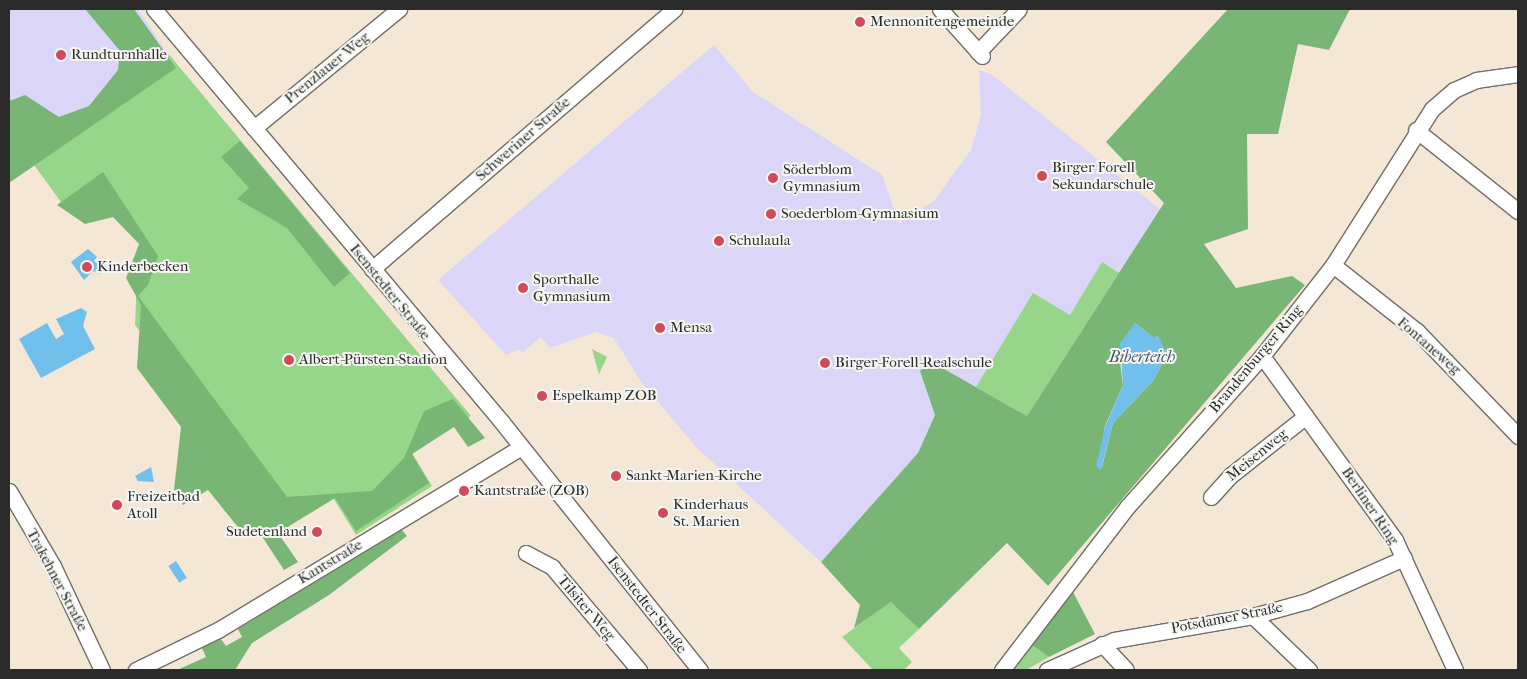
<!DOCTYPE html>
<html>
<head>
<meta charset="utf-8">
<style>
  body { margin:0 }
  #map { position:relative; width:1527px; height:679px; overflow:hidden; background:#f5e7d6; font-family:"IM FELL French Canon",serif }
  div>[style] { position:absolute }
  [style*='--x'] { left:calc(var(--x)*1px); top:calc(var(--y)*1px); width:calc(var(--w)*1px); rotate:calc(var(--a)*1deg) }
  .built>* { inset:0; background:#dbd6f7 }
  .green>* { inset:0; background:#97d58a }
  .forest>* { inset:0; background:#79b676 }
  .water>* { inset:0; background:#71bfeb; transform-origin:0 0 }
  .roads { filter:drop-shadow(1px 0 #726d67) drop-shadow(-1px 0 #726d67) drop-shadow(0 1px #726d67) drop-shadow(0 -1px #726d67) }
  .minor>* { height:15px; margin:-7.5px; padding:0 7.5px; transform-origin:7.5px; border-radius:7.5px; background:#fff }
  .dots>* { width:14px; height:14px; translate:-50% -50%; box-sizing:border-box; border:2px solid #f6f6f2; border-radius:50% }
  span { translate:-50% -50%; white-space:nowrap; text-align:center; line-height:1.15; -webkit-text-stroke:4px #f6f6f2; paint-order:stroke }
  .poi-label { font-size:15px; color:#2b2b2b }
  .left { translate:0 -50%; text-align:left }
  .right { translate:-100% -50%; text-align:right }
  .street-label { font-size:15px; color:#2b2b2b }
  .water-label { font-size:16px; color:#405765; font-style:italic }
  .frame { position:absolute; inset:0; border:10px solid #2b2b2b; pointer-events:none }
</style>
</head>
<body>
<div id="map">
  <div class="built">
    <div style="clip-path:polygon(9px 9px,138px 9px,166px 51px,105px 111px,9px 178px)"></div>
    <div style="clip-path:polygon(714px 45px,753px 92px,882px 175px,899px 223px,934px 201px,971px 150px,981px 115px,979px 70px,991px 74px,1161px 210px,1027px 416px,976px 387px,935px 415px,918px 453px,821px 562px,696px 447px,642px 383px,614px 338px,596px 332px,550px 348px,541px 337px,522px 353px,519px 349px,506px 355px,438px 280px)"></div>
  </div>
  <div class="green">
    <div style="clip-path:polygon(166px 51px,471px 416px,412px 453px,432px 486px,356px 535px,332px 496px,290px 523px,135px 325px,137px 273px,145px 250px,127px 212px,63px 205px,32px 162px,105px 111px)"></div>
    <div style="clip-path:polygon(1102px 262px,1119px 273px,1027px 416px,976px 387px,1033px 293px,1070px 315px)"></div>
    <div style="clip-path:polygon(592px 349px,607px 357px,599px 374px,596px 364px)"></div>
    <div style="clip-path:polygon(892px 601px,919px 629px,899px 648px,912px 662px,904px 670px,873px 670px,842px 637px)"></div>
    <div style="clip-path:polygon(1030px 644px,1049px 657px,1026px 670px,1009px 670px)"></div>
  </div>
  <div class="forest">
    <div style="clip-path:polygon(85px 9px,134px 9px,176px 68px,9px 183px,9px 101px,25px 95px,59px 117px,89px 106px,118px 70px,120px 51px)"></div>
    <div style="clip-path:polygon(evenodd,1228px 9px,1350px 9px,1329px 50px,1298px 44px,1278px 134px,1247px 134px,1248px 229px,1204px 244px,1236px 288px,1292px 276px,1305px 285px,1048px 586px,1007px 543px,919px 629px,891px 602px,854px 628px,860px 605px,821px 562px,918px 453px,935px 415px,920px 371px,930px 361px,1027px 416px,1164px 203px,1106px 142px,1228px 9px,1135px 323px,1154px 338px,1157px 336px,1167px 354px,1153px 381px,1113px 423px,1102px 467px,1100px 456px,1105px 426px,1123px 385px,1120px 362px,1135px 323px)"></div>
    <div style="clip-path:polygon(240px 141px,350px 273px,334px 287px,287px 228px,237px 199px,249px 188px,221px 157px)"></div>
    <div style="clip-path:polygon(103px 172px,158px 256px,148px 285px,138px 296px,287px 497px,372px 491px,404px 458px,424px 411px,453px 399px,485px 438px,468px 447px,454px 427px,412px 454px,429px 483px,356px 531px,335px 498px,278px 533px,298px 562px,284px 570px,261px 535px,237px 526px,208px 490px,183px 505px,174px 490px,181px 427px,137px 368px,141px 305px,126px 278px,139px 244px,113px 217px,85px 224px,57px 205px)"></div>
    <div style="clip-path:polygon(402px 530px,407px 536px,329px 595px,252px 643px,235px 670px,177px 670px,206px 657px,202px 648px,221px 639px,226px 646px,242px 637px,238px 629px)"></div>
    <div style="clip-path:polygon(1072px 590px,1095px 634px,1049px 657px,1030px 644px)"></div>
  </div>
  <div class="water">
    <div style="clip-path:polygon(88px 249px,97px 257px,94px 261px,102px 264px,100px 274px,93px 271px,84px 280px,71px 262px)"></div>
    <div style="clip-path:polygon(81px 308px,87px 312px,83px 326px,95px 349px,41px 378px,19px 339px,47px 323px,56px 339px,64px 334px,56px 319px)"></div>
    <div style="clip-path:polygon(1135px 323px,1154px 338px,1158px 335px,1167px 354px,1153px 381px,1113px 423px,1101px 470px,1096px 466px,1105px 427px,1123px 385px,1120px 343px)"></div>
    <div style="clip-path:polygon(151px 467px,154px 482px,138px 481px,135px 476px)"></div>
    <div style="left:176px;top:561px;width:20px;height:9px;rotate:57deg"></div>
  </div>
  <div class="roads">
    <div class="minor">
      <div style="--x:154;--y:9;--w:539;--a:49.89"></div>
      <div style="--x:501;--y:421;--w:319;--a:51.4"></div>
      <div style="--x:940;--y:9;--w:63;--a:48.2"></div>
      <div style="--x:978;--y:52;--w:59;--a:-46.4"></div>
      <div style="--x:254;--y:128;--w:188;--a:-39.4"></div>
      <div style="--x:1416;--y:130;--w:130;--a:38.5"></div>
      <div style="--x:1333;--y:265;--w:107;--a:38.2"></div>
      <div style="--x:1417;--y:331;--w:146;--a:46.1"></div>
      <div style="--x:372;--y:269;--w:399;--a:-40.7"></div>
      <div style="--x:1262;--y:356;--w:227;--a:54.1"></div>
      <div style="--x:1395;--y:540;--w:143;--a:65.2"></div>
      <div style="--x:9;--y:491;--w:87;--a:59.6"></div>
      <div style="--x:53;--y:566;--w:115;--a:64.8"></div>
      <div style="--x:1211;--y:497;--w:30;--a:-48"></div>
      <div style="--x:1231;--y:475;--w:95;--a:-38.2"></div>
      <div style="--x:526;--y:553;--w:30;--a:28"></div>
      <div style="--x:552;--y:567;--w:135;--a:49.8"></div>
      <div style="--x:1253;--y:616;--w:78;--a:44"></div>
      <div style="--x:1102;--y:644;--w:35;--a:47"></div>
      <div style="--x:136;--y:670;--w:91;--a:-26"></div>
      <div style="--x:218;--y:630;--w:354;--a:-31.1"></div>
      <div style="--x:1002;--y:670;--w:207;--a:-52.5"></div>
      <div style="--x:1128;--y:506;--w:201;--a:-48.2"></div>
      <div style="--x:1262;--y:356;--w:115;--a:-52"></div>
      <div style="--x:1333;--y:265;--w:185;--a:-57.6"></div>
      <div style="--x:1432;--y:109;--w:29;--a:-41"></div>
      <div style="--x:1454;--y:90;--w:24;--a:-24"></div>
      <div style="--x:1476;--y:80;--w:42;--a:-8.1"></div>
      <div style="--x:1047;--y:670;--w:73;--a:-24.1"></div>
      <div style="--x:1114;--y:640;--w:141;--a:-9.8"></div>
      <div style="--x:1253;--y:616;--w:56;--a:-15.5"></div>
      <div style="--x:1307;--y:601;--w:106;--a:-23.9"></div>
    </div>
  </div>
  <div class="dots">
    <div style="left:860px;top:22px;background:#d1495b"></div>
    <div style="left:61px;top:55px;background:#d1495b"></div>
    <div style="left:1042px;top:176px;background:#d1495b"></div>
    <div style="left:773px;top:178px;background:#d1495b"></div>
    <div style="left:771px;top:214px;background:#d1495b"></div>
    <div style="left:719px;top:241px;background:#d1495b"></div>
    <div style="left:87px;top:267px;background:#d1495b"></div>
    <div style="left:523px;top:288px;background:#d1495b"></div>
    <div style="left:660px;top:328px;background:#d1495b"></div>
    <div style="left:289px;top:360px;background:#d1495b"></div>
    <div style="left:825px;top:363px;background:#d1495b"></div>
    <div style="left:542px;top:396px;background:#d1495b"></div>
    <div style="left:616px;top:476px;background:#d1495b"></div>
    <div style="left:464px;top:491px;background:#d1495b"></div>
    <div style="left:117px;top:505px;background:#d1495b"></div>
    <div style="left:663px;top:513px;background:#d1495b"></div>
    <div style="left:317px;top:532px;background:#d1495b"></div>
  </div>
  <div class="poi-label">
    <span class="left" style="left:870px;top:22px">Mennonitengemeinde</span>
    <span class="left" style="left:71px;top:55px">Rundturnhalle</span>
    <span class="left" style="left:1052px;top:176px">Birger Forell<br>Sekundarschule</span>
    <span class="left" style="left:783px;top:178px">Söderblom<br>Gymnasium</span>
    <span class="left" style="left:781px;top:214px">Soederblom-Gymnasium</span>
    <span class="left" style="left:729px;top:241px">Schulaula</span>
    <span class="left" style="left:97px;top:267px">Kinderbecken</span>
    <span class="left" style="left:533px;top:288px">Sporthalle<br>Gymnasium</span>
    <span class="left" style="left:670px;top:328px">Mensa</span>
    <span class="left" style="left:299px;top:360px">Albert-Pürsten-Stadion</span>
    <span class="left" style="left:835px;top:363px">Birger-Forell-Realschule</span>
    <span class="left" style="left:552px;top:396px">Espelkamp ZOB</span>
    <span class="left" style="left:626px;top:476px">Sankt-Marien-Kirche</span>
    <span class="left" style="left:474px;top:491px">Kantstraße (ZOB)</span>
    <span class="left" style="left:127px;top:505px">Freizeitbad<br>Atoll</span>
    <span class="left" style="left:673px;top:513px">Kinderhaus<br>St. Marien</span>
    <span class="right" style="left:307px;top:532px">Sudetenland</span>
  </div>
  <div class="street-label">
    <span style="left:327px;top:68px;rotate:-39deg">Prenzlauer Weg</span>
    <span style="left:523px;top:139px;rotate:-41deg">Schweriner Straße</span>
    <span style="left:390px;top:292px;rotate:51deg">Isenstedter Straße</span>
    <span style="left:1429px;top:346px;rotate:41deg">Fontaneweg</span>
    <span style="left:1256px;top:359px;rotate:-50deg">Brandenburger Ring</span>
    <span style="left:1257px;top:455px;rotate:-39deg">Meisenweg</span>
    <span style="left:1370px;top:506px;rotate:56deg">Berliner Ring</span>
    <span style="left:330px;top:562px;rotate:-31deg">Kantstraße</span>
    <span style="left:57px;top:580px;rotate:62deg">Trakehner Straße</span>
    <span style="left:647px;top:605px;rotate:52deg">Isenstedter Straße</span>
    <span style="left:586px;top:608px;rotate:50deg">Tilsiter Weg</span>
    <span style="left:1227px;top:618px;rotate:-11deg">Potsdamer Straße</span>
  </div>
  <div class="water-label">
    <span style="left:1142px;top:357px">Biberteich</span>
  </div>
  <div class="frame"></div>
</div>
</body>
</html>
